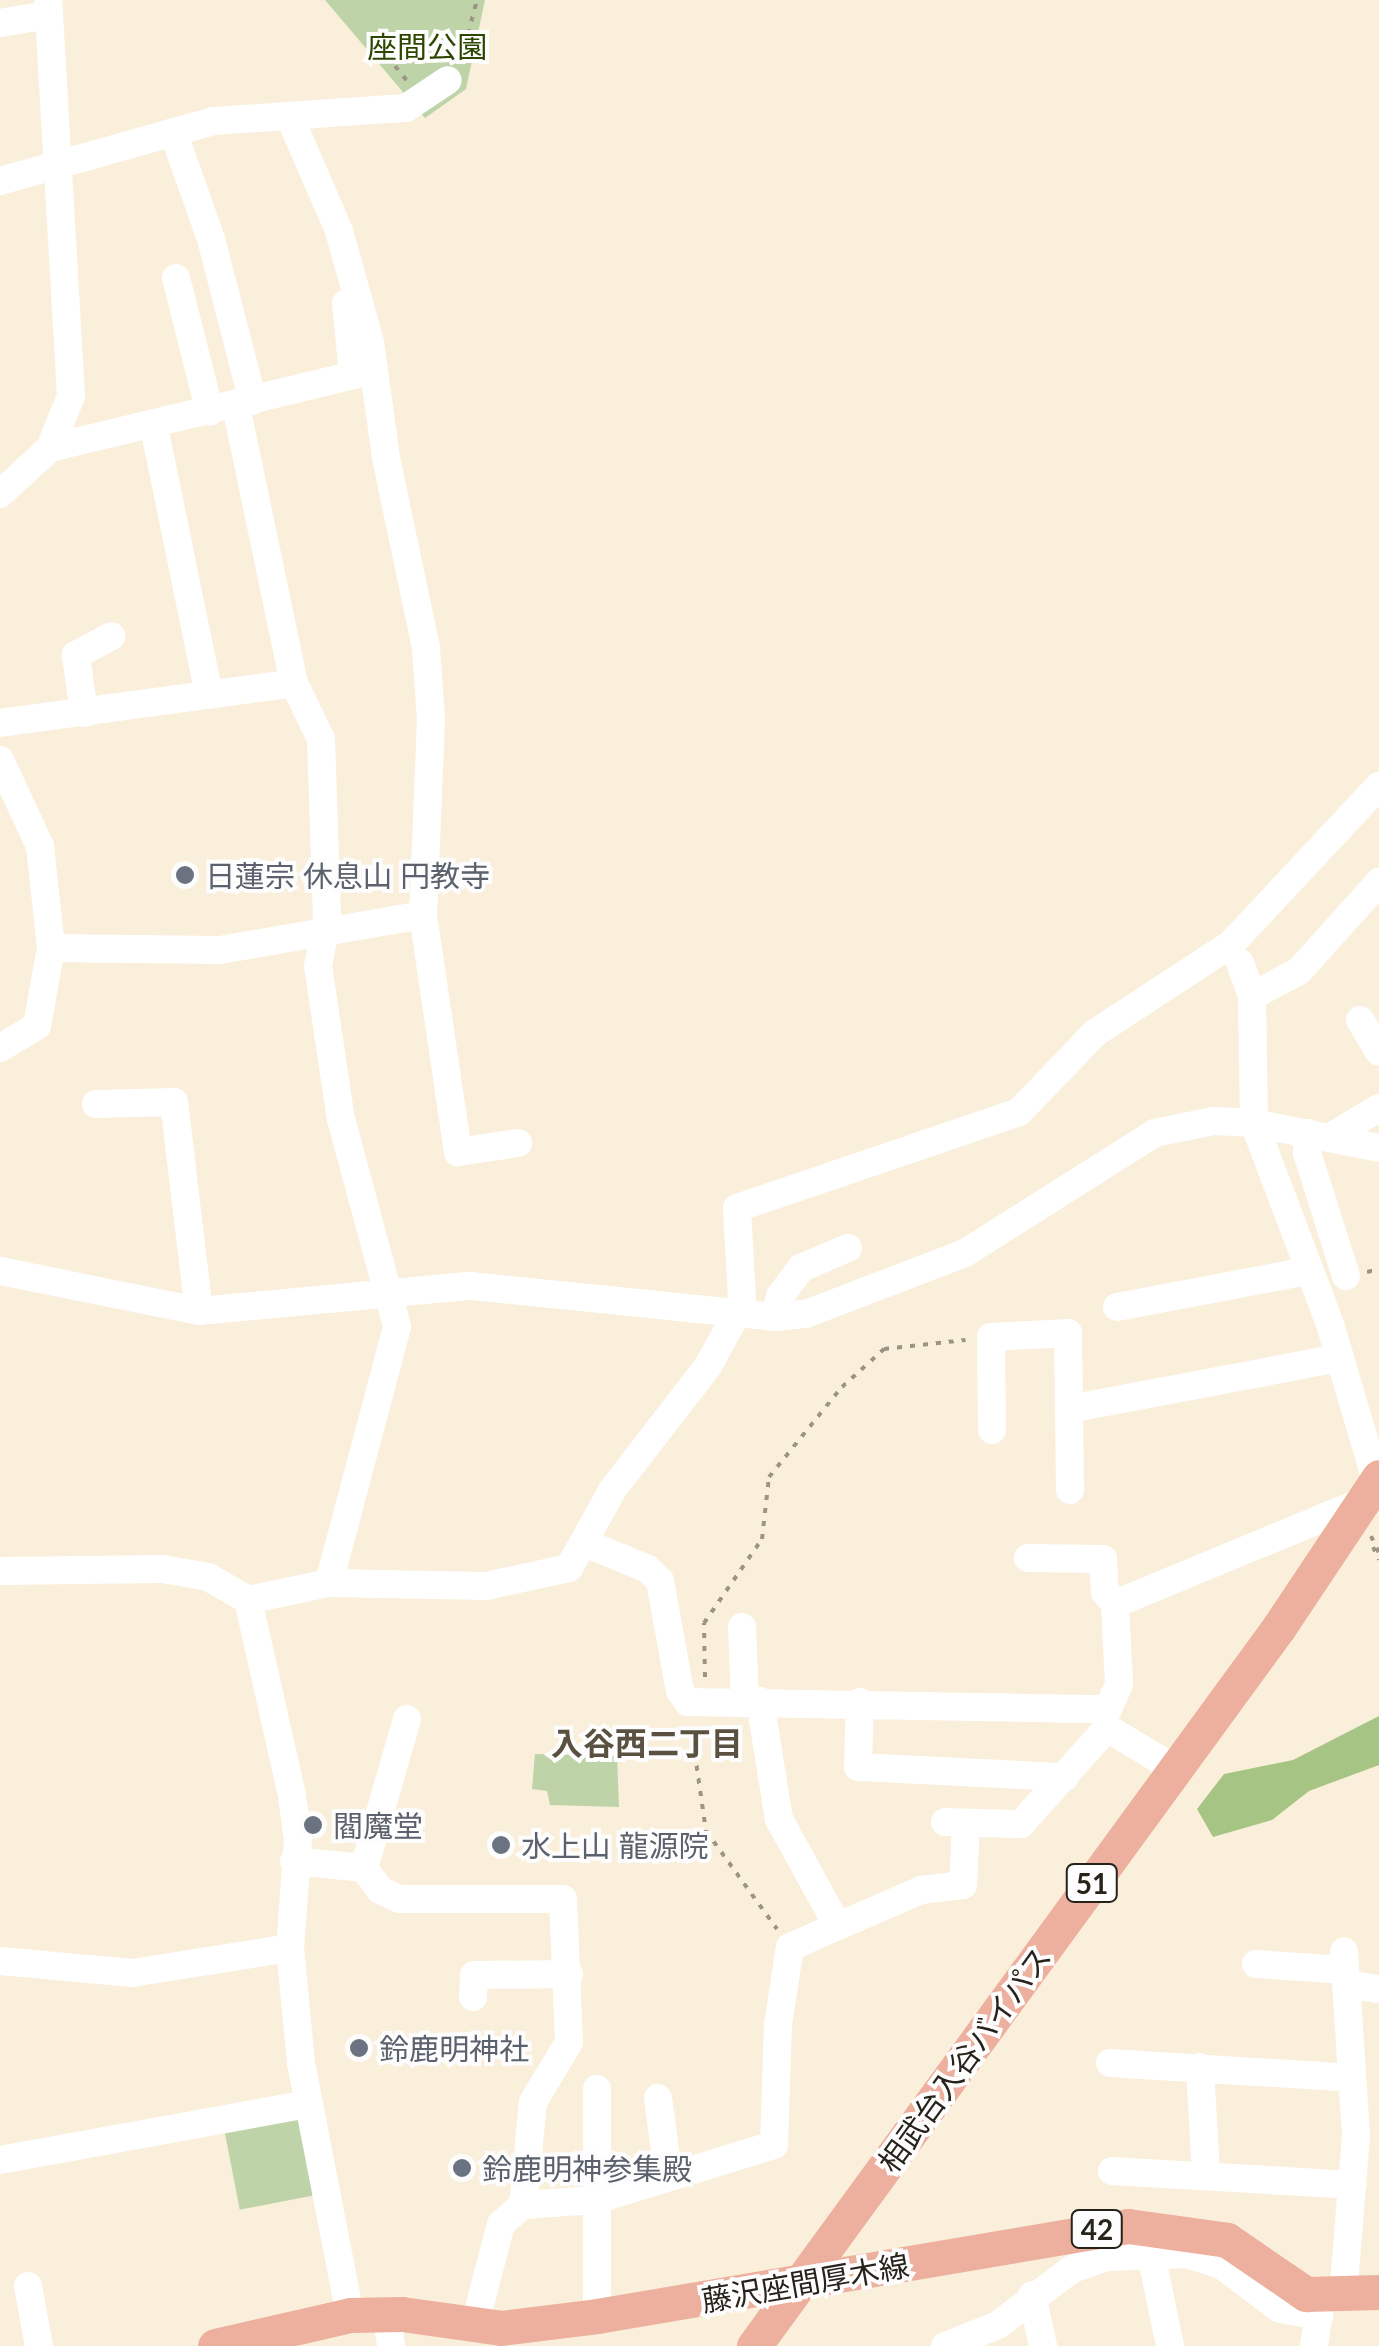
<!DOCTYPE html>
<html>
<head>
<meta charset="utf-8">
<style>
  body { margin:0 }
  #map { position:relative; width:1379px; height:2346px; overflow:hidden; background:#faefdb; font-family:Lato,"Noto Sans JP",sans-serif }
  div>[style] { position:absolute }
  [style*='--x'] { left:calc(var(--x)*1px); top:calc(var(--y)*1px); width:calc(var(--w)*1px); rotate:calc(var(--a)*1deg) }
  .green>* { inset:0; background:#bed3a8; transform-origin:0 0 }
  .forest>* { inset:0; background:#a6c484 }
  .path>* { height:4px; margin-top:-2px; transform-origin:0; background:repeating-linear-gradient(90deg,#9c9586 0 5px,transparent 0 13px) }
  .minor>* { height:28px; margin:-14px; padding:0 14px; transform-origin:14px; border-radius:14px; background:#fff }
  .major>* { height:35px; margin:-17.5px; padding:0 17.5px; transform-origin:17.5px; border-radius:17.5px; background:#edb09e }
  .dots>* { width:28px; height:28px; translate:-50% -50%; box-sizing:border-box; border:5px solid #fdfdfd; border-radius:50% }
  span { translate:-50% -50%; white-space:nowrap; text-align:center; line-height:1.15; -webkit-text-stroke:8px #fdfdfd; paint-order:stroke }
  .shield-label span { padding:2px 8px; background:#fdfdfd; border:2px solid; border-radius:8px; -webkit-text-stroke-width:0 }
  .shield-label { font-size:28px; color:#27231b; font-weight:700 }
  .park-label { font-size:30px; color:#2d4600 }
  .worship-label { font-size:30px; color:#5b616d }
  .left { translate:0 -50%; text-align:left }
  .street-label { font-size:30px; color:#27231b }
  .neighbourhood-label { font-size:32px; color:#5a5141; font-weight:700 }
</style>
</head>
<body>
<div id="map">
  <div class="green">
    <div style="clip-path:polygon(325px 0,485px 0,466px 89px,425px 118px)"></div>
    <div style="clip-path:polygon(535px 1754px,617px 1756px,619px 1807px,550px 1805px,547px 1791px,532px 1789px)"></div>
    <div style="left:297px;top:2111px;width:86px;height:75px;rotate:79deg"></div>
  </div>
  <div class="forest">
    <div style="clip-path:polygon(1379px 1716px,1379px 1765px,1309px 1791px,1272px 1820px,1213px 1837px,1197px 1809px,1224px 1774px,1293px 1760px)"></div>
  </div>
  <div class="path">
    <div style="--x:461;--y:59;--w:61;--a:-74.8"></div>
    <div style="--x:395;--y:66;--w:19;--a:51"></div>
    <div style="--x:1367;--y:1272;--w:12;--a:-14"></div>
    <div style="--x:1371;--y:1536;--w:19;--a:65"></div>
    <div style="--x:1373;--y:1547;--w:14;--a:65"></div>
    <div style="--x:705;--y:1677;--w:54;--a:-91.1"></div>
    <div style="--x:704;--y:1623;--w:102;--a:-55.4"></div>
    <div style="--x:762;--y:1539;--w:62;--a:-83.6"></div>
    <div style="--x:769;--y:1477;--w:116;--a:-51"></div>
    <div style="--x:842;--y:1387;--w:57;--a:-42.1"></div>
    <div style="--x:884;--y:1349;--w:82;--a:-6.3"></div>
    <div style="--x:691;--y:1727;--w:105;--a:81.8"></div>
    <div style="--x:706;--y:1831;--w:121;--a:54.1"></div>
  </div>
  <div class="minor">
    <div style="--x:0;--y:23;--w:50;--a:-9.3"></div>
    <div style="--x:291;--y:120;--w:121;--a:66.6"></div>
    <div style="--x:339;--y:231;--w:115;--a:74.4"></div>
    <div style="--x:370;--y:342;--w:117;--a:82.1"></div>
    <div style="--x:386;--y:458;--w:194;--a:78.1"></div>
    <div style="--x:426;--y:648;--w:71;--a:86"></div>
    <div style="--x:431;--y:719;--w:196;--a:92.3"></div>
    <div style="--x:423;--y:915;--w:240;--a:81.6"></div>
    <div style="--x:458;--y:1152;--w:61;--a:-8.5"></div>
    <div style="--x:173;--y:132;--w:114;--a:70.4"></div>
    <div style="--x:211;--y:239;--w:167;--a:75.5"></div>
    <div style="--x:0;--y:181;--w:221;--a:-15.7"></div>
    <div style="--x:213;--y:121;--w:193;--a:-3.9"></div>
    <div style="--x:406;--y:108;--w:50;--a:-33.7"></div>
    <div style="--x:176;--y:278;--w:138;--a:75.8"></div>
    <div style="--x:236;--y:406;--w:283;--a:78.2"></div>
    <div style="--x:294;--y:683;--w:62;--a:64.3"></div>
    <div style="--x:321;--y:739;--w:180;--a:88.1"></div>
    <div style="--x:327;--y:919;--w:48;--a:100.8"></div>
    <div style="--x:318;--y:966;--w:155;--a:81.5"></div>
    <div style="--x:341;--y:1119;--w:215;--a:74.9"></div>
    <div style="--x:397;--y:1327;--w:265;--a:104.9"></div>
    <div style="--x:154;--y:427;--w:268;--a:78.4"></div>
    <div style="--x:50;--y:448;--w:312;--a:-13.5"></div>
    <div style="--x:353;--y:375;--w:72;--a:-95.6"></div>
    <div style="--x:0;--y:494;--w:68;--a:-42.6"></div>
    <div style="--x:50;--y:448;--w:56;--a:-68"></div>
    <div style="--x:71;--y:396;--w:397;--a:-93.3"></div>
    <div style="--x:84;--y:713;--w:59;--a:-97.9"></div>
    <div style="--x:76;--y:655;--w:40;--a:-28"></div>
    <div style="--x:0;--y:723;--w:297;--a:-7.7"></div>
    <div style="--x:0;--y:760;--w:95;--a:65.1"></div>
    <div style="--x:40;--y:846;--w:103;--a:83.8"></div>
    <div style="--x:51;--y:948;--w:79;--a:100.2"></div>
    <div style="--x:37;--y:1026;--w:43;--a:149.3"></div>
    <div style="--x:51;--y:948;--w:169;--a:0.7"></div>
    <div style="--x:220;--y:950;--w:206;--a:-9.8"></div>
    <div style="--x:1240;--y:963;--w:35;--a:70"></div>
    <div style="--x:1252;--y:996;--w:127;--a:89.1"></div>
    <div style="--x:1254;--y:1123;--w:215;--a:69.3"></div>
    <div style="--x:1330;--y:1324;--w:173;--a:73.6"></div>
    <div style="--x:1252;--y:996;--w:53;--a:-28"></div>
    <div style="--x:1299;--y:971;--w:120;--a:-48"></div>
    <div style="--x:1360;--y:1020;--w:37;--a:59"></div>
    <div style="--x:96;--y:1104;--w:78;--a:-1.5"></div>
    <div style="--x:174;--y:1102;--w:210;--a:83.2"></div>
    <div style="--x:1308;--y:1133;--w:20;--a:93"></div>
    <div style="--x:1307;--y:1153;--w:129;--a:72.4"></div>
    <div style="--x:1329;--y:1138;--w:58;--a:-31"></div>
    <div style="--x:0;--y:1271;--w:203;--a:11.4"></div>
    <div style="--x:199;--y:1311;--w:273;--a:-5.3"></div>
    <div style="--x:471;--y:1286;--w:306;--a:5.8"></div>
    <div style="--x:775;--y:1317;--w:31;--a:-6"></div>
    <div style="--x:806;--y:1314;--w:170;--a:-21"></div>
    <div style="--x:965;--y:1253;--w:225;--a:-32.3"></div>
    <div style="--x:1155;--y:1133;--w:60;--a:-11.5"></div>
    <div style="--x:1214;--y:1121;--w:40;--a:2.9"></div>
    <div style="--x:1254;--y:1123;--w:127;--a:11.3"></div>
    <div style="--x:1117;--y:1307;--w:194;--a:-10.7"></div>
    <div style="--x:775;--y:1317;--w:22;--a:-77"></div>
    <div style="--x:780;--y:1296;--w:35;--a:-53"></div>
    <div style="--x:801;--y:1268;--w:51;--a:-23.1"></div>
    <div style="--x:1069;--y:1409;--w:81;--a:89.3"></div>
    <div style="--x:992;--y:1430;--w:93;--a:-90.6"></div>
    <div style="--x:991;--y:1337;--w:77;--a:-3"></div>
    <div style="--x:1068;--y:1333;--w:76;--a:89.2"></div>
    <div style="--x:1069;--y:1409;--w:276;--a:-10.7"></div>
    <div style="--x:587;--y:1544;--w:66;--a:22.3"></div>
    <div style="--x:648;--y:1569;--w:17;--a:45"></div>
    <div style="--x:660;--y:1581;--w:112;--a:79.7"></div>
    <div style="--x:680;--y:1691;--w:14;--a:54"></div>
    <div style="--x:688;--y:1702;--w:420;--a:1"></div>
    <div style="--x:1108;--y:1709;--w:27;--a:-66"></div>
    <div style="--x:1119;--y:1684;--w:80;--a:-92.9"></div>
    <div style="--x:1115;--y:1604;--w:269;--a:-22.5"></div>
    <div style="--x:1028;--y:1558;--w:75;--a:0.8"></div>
    <div style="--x:1103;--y:1559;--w:33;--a:87"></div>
    <div style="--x:1105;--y:1592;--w:16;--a:50"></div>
    <div style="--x:0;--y:1571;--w:163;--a:-0.7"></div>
    <div style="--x:163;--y:1569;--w:46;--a:10.1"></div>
    <div style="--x:208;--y:1577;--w:46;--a:29.9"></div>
    <div style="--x:248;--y:1600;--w:201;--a:77.3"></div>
    <div style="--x:292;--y:1796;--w:43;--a:82.1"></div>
    <div style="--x:298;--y:1839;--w:109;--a:94.2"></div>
    <div style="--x:290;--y:1948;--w:116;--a:84.5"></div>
    <div style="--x:301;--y:2063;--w:257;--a:79"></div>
    <div style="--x:248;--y:1600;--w:83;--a:-11.9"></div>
    <div style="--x:329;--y:1583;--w:157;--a:1.1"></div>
    <div style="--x:486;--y:1586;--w:85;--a:-12.2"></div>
    <div style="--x:569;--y:1568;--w:90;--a:-60.9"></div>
    <div style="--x:613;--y:1489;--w:155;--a:-52.3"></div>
    <div style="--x:708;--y:1366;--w:60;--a:-61.3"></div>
    <div style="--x:737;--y:1313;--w:14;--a:-69"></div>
    <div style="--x:742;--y:1300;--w:92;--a:-93.1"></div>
    <div style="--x:737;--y:1208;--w:298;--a:-18.8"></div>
    <div style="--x:1019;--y:1112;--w:110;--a:-46.1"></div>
    <div style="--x:1095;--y:1033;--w:163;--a:-33.2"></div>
    <div style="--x:1231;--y:944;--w:216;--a:-46.9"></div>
    <div style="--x:742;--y:1627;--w:74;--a:87.7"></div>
    <div style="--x:760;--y:1701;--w:120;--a:80.9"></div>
    <div style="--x:779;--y:1819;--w:121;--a:61.3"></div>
    <div style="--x:860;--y:1702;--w:65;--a:91.8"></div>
    <div style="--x:858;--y:1767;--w:207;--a:2.8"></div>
    <div style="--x:945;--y:1822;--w:76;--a:1.5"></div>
    <div style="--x:1021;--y:1824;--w:129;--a:-48.1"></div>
    <div style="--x:1107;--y:1728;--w:79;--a:31.1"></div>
    <div style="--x:294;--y:1861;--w:70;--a:5.7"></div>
    <div style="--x:364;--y:1868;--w:27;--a:54"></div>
    <div style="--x:380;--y:1890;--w:21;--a:25"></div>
    <div style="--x:399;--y:1899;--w:164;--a:0"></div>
    <div style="--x:563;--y:1899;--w:143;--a:87.6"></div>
    <div style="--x:569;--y:2042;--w:70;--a:121"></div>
    <div style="--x:533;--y:2102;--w:103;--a:95.5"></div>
    <div style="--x:364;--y:1868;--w:155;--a:-73.9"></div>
    <div style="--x:0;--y:1961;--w:133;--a:5.2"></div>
    <div style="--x:132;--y:1973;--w:160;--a:-9"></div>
    <div style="--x:1256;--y:1964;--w:89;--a:3.9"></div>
    <div style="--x:1346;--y:1984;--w:33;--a:9"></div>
    <div style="--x:473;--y:1997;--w:22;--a:-87"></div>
    <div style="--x:474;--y:1975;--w:95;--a:-0.6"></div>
    <div style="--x:1110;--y:2063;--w:242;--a:3.5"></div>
    <div style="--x:1200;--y:2067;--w:108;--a:86.8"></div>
    <div style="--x:658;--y:2098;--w:77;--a:82.5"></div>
    <div style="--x:0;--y:2160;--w:313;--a:-10.3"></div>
    <div style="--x:1112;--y:2171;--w:241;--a:3.3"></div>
    <div style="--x:523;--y:2205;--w:72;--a:-4"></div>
    <div style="--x:595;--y:2200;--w:187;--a:-17.1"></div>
    <div style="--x:774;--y:2145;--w:120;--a:-88.1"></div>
    <div style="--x:778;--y:2025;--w:79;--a:-81.3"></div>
    <div style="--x:790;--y:1947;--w:143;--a:-23.5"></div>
    <div style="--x:921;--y:1890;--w:42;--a:-6.8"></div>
    <div style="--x:963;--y:1885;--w:62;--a:-87.2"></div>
    <div style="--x:1151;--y:2254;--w:94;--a:78.3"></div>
    <div style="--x:28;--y:2286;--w:61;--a:79.6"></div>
    <div style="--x:1032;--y:2295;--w:52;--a:77.8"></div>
    <div style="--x:1343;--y:2297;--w:162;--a:-85.4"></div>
    <div style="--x:1356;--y:2136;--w:185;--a:-93.7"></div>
    <div style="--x:386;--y:2313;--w:33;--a:81"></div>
    <div style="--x:597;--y:2316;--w:227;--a:-90"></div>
    <div style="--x:474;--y:2327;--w:106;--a:-75.3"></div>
    <div style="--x:501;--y:2224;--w:29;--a:-41"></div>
    <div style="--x:945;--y:2346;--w:57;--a:-21.6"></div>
    <div style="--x:998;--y:2325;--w:93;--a:-37.1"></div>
    <div style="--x:1072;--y:2269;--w:36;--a:-19"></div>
    <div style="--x:1106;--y:2257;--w:81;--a:-2.1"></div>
    <div style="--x:1187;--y:2254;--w:38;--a:18"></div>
    <div style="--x:1223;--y:2266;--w:71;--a:37"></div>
    <div style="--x:1280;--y:2309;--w:40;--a:10"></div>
    <div style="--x:1314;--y:2346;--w:48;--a:-81.5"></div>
  </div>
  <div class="major">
    <div style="--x:215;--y:2346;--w:139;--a:-12.9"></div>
    <div style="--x:350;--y:2315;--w:52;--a:-1.1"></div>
    <div style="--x:402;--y:2314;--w:100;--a:8"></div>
    <div style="--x:501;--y:2328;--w:97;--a:-7.1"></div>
    <div style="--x:597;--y:2316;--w:539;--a:-9.62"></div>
    <div style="--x:1128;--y:2226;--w:100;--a:8"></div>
    <div style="--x:1227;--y:2240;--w:96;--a:34.4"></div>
    <div style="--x:1306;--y:2294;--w:73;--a:-1.6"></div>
    <div style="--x:754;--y:2346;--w:890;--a:-53.86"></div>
    <div style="--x:1279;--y:1627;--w:180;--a:-56.3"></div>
  </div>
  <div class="dots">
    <div style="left:185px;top:875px;background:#6b7280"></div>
    <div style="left:313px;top:1825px;background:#6b7280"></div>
    <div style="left:501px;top:1845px;background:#6b7280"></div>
    <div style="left:359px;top:2048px;background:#6b7280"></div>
    <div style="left:462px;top:2168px;background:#6b7280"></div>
  </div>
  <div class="shield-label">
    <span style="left:1092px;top:1883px">51</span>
    <span style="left:1097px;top:2229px">42</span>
  </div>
  <div class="park-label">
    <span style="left:427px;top:46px">座間公園</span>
  </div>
  <div class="worship-label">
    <span class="left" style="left:205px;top:875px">日蓮宗 休息山 円教寺</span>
    <span class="left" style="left:333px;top:1825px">閻魔堂</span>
    <span class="left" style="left:521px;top:1845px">水上山 龍源院</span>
    <span class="left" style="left:379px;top:2048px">鈴鹿明神社</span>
    <span class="left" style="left:482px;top:2168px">鈴鹿明神参集殿</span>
  </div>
  <div class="street-label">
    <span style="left:964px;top:2059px;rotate:-54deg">相武台入谷バイパス</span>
    <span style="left:805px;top:2282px;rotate:-10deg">藤沢座間厚木線</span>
  </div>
  <div class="neighbourhood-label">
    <span style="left:647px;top:1743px">入谷西二丁目</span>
  </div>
</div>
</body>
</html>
